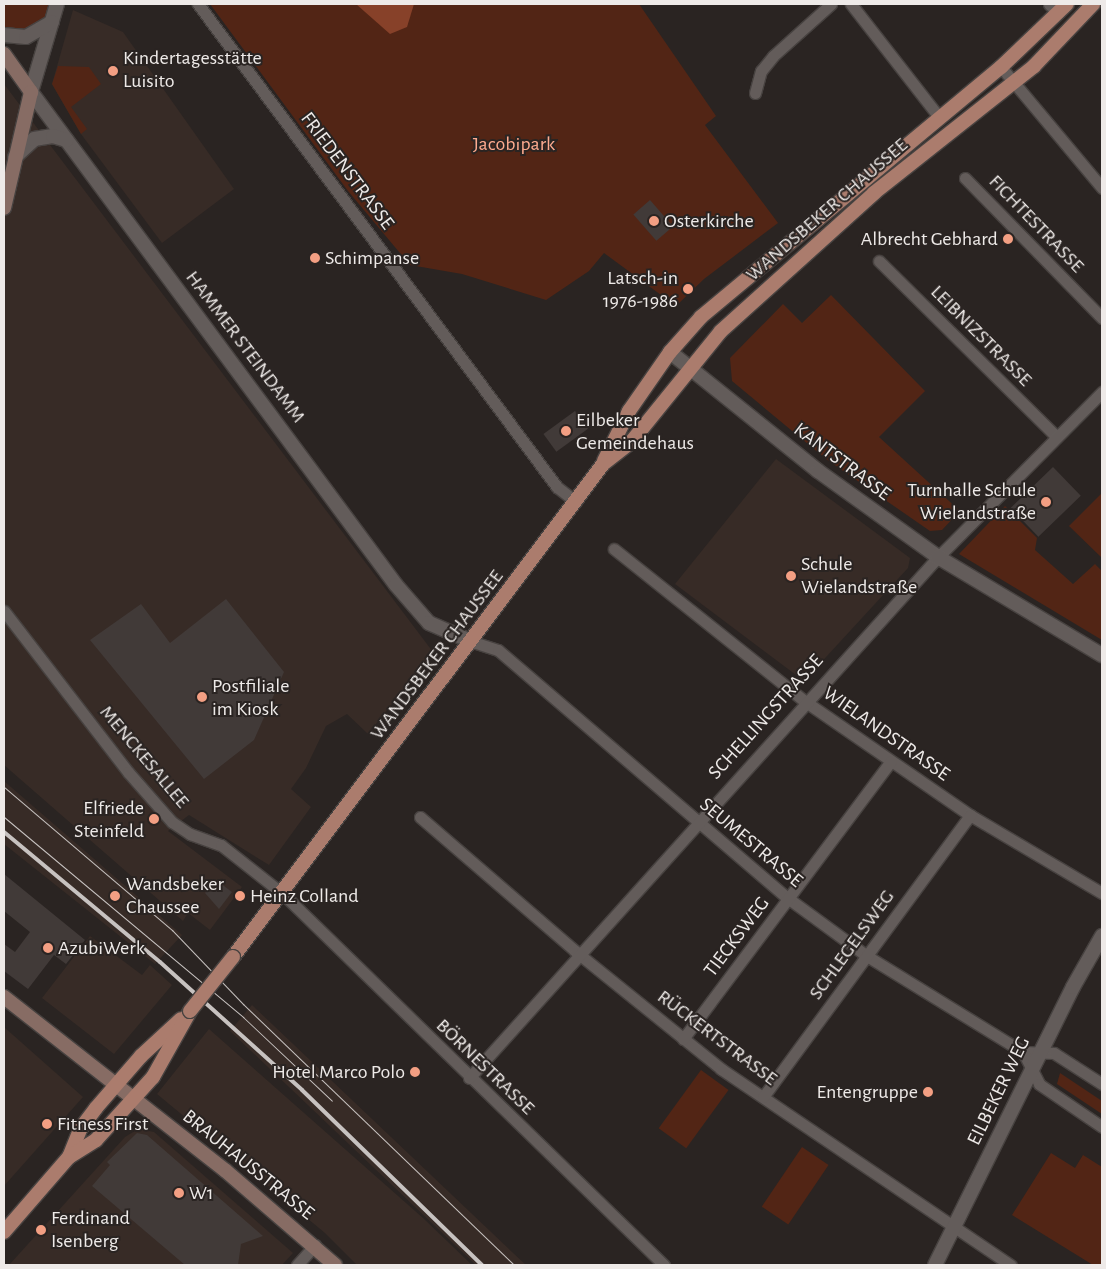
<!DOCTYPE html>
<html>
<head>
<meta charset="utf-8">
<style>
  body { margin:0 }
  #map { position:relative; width:1106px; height:1269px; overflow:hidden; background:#2a2422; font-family:"Alegreya Sans",sans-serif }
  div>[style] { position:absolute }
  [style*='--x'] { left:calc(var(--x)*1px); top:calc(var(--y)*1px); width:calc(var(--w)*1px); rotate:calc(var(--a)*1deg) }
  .built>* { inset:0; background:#372b26 }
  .green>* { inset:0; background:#522515; transform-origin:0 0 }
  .water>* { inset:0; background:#874129 }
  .building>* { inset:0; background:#413a38; transform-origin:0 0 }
  .roads { filter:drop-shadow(1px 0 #474240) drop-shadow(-1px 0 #474240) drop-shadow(0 1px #474240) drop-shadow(0 -1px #474240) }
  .minor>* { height:11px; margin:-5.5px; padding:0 5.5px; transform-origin:5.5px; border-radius:5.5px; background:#635c5a }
  .tertiary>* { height:14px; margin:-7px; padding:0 7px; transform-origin:7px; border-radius:7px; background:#635c5a }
  .secondary>* { height:14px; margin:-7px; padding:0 7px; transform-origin:7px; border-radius:7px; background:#876c64 }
  .primary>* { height:14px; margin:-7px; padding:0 7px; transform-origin:7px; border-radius:7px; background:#ab7c6d }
  .tram>* { height:1px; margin:-0.5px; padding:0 0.5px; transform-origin:0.5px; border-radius:0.5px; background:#c7c2c0 }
  .rail>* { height:4px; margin:-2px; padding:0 2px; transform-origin:2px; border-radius:2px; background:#c7c2c0 }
  .bridges { filter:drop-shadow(1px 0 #474240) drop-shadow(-1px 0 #474240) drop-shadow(0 1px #474240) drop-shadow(0 -1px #474240) }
  .primary-bridge>* { height:14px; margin:-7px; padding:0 7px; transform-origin:7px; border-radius:7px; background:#ab7c6d }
  .dots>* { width:14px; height:14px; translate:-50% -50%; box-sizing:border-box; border:2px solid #2a2422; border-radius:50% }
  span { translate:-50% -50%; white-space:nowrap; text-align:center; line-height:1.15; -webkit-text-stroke:4px #2a2422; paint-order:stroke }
  .poi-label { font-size:20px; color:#eeeae8 }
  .left { translate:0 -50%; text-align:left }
  .right { translate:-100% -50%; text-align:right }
  .park-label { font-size:20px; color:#feab8f }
  .street-label { font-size:20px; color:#eeeae8 }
  .frame { position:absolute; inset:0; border:5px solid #eeeae8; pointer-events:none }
</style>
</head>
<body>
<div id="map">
  <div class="built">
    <div style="clip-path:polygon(73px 10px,123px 32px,234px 189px,162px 243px,81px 134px,52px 84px)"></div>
    <div style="clip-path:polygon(4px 84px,433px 652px,368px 734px,347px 714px,326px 726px,306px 768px,291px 789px,311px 807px,269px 865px,189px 815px,168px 831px,242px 887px,210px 930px,188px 913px,183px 921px,4px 765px)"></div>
    <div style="clip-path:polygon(776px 459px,910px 558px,908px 568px,804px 681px,675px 584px)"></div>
    <div style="clip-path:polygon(4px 781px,182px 935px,155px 964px,4px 844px)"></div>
    <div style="clip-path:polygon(90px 936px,142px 975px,150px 965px,172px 985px,114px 1054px,42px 998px)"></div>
    <div style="clip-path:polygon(252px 1005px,512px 1252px,526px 1265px,476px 1265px,230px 1031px)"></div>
    <div style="clip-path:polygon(4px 1027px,83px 1097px,4px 1186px)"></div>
    <div style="clip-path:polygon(209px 1029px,423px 1218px,472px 1265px,357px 1265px,325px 1233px,157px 1094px)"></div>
    <div style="clip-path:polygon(138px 1129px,154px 1132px,293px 1253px,282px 1265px,9px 1265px,125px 1137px)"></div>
  </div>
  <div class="green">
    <div style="clip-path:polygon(4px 4px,49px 4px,45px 17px,33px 30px,9px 32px,4px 28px)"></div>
    <div style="clip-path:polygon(210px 4px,639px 4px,716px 116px,705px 125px,778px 223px,704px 279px,676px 306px,604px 253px,589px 271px,546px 300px,462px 274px,410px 265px,348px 191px)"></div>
    <div style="clip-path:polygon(58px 66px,89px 67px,101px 84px,71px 107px,87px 129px,81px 134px,52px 84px)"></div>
    <div style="clip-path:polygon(831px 295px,925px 391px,879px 437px,960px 511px,942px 530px,930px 531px,826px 459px,732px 381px,730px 358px,783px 304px,802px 323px)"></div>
    <div style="clip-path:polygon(1102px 493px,1102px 558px,1069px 526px)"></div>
    <div style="clip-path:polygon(1005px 506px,1037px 538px,1035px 550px,1073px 584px,1095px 564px,1102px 571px,1102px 640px,959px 554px)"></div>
    <div style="left:701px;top:1070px;width:34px;height:72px;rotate:36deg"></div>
    <div style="clip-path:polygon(1060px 1073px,1102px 1101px,1102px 1114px,1057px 1084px)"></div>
    <div style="left:802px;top:1147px;width:32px;height:72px;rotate:34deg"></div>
    <div style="clip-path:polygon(1051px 1153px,1075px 1168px,1083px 1155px,1102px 1167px,1102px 1265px,1093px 1265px,1012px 1215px)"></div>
  </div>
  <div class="water">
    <div style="clip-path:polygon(356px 4px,414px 4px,407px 27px,390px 34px)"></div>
  </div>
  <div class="building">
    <div style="left:650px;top:200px;width:35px;height:22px;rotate:49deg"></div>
    <div style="left:575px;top:411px;width:22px;height:39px;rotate:54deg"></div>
    <div style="left:1053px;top:467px;width:40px;height:59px;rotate:46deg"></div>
    <div style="clip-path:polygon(226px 599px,284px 672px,254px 740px,204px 779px,90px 640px,141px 604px,170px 643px)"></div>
    <div style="clip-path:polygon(4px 874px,85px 940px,66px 964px,54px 955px,28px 989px,4px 971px,4px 944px,15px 952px,30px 932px,4px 911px)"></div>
    <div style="clip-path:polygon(216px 880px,232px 892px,219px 909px,205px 893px)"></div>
    <div style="clip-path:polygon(137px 1133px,147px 1135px,263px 1236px,241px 1244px,238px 1265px,185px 1265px,92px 1186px,110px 1165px,107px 1162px)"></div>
  </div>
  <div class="roads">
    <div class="minor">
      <div style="--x:198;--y:4;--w:602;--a:53.38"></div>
      <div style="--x:557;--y:487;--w:24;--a:38"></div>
      <div style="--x:851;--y:4;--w:143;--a:52.1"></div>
      <div style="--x:1049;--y:4;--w:13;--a:45"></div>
      <div style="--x:1001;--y:67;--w:158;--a:50.1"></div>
      <div style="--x:755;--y:93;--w:23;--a:-75"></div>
      <div style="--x:761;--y:71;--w:19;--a:-51"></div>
      <div style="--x:773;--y:56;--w:78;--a:-41.9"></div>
      <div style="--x:965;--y:178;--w:196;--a:45.6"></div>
      <div style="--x:879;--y:261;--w:250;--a:44.7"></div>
      <div style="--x:614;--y:549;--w:246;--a:38.6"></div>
      <div style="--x:806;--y:702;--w:199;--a:34.6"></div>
      <div style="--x:970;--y:815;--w:153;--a:30.6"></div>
      <div style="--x:4;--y:611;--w:203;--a:52.4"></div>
      <div style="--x:128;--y:772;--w:67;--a:48.7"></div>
      <div style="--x:172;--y:822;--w:22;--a:34"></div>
      <div style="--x:190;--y:834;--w:33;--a:20"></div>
      <div style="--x:221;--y:845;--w:79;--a:38.3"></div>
      <div style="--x:283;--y:894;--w:532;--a:44.24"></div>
      <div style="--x:473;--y:642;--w:26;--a:18"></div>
      <div style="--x:498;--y:650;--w:383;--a:40.6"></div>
      <div style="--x:789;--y:899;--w:97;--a:36.2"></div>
      <div style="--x:867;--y:956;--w:183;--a:31.6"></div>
      <div style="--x:1023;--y:1052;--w:31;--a:2"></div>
      <div style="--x:1054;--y:1053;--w:57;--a:32.9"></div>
      <div style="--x:420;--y:817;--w:205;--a:40.8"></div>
      <div style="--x:575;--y:951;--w:188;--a:38.9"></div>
      <div style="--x:721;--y:1069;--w:350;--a:34.1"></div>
      <div style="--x:683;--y:1039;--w:347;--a:-53.2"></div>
      <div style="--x:1023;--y:1052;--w:36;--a:63"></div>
      <div style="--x:1039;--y:1084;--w:76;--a:34.3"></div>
      <div style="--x:469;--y:1078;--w:701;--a:-48.01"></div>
      <div style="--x:938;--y:557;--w:233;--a:-45.2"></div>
      <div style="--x:763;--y:1097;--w:350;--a:-53.7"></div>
      <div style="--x:297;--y:1265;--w:27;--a:-48"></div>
    </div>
    <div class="tertiary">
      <div style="--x:57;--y:4;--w:92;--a:106.5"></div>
      <div style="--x:31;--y:92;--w:613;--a:53.49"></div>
      <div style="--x:396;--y:585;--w:50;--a:49"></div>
      <div style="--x:429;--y:623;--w:48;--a:23.4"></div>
      <div style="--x:4;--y:35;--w:22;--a:5"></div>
      <div style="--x:26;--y:37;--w:30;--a:-30"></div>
      <div style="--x:15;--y:157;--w:26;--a:-43"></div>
      <div style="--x:34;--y:139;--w:19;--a:-9"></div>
      <div style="--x:53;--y:136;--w:14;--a:17"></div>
      <div style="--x:670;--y:352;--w:190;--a:38.8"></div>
      <div style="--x:818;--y:471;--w:148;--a:35.6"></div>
      <div style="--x:938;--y:557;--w:191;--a:30.9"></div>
      <div style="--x:935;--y:1265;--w:310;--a:-63.6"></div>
      <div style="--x:1073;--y:987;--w:59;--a:-60.4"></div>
    </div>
    <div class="secondary">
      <div style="--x:4;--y:54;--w:47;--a:54.6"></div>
      <div style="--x:31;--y:92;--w:119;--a:103.1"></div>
      <div style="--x:4;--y:997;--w:282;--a:38.1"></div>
      <div style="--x:226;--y:1171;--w:144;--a:40.8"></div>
    </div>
    <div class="primary">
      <div style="--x:604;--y:461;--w:56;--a:-63.4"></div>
      <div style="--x:629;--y:411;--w:72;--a:-55.2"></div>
      <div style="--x:670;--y:352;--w:47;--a:-48.5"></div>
      <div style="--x:701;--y:317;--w:391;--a:-39.8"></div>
      <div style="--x:1001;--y:67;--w:91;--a:-43.7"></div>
      <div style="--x:233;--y:957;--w:616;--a:-53.11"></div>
      <div style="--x:603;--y:464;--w:37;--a:-38"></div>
      <div style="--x:632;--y:441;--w:141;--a:-51"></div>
      <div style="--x:721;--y:331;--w:206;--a:-42"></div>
      <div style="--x:874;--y:193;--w:204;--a:-38.4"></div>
      <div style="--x:1034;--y:66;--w:86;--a:-46.4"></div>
      <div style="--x:69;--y:1157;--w:31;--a:-68"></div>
      <div style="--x:81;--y:1128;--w:25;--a:-53"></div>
      <div style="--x:96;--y:1108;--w:69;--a:-49.1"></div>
      <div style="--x:141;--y:1056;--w:54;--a:-42.8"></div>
      <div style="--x:4;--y:1232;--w:99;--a:-49.1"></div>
      <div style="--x:69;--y:1157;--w:32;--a:-32"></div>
      <div style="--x:96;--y:1140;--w:85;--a:-47.9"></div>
      <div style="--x:153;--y:1077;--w:76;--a:-60.7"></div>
    </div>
  </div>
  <div class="tram">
    <div style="--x:4;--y:787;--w:221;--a:40.4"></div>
    <div style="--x:172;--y:930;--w:103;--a:46.2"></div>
    <div style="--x:243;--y:1004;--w:376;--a:43.9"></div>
    <div style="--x:4;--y:817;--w:312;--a:39.9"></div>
    <div style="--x:243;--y:1017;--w:122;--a:43.3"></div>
  </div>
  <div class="rail">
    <div style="--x:4;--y:832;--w:203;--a:39.8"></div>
    <div style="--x:160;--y:962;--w:191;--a:42"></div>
    <div style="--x:302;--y:1090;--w:251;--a:44.2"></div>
  </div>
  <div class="bridges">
    <div class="primary-bridge">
      <div style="--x:190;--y:1011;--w:69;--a:-51.5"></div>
    </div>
  </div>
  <div class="dots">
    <div style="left:113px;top:71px;background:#f39f83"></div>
    <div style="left:654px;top:221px;background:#f39f83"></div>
    <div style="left:1008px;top:239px;background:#f39f83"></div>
    <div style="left:315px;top:258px;background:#f39f83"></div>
    <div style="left:688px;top:289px;background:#f39f83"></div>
    <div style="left:566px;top:431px;background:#f39f83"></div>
    <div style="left:1046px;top:502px;background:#f39f83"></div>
    <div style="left:791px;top:576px;background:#f39f83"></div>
    <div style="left:202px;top:697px;background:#f39f83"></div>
    <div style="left:154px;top:819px;background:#f39f83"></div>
    <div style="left:115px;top:896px;background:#f39f83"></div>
    <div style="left:240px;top:896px;background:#f39f83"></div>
    <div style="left:48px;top:948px;background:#f39f83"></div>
    <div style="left:415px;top:1072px;background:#f39f83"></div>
    <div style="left:928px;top:1092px;background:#f39f83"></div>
    <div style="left:47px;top:1124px;background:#f39f83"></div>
    <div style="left:179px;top:1193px;background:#f39f83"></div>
    <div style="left:41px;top:1230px;background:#f39f83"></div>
  </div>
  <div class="poi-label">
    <span class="left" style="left:123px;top:70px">Kindertagesstätte<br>Luisito</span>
    <span class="left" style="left:664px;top:221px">Osterkirche</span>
    <span class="right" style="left:998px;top:239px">Albrecht Gebhard</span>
    <span class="left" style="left:325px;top:258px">Schimpanse</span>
    <span class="right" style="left:678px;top:290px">Latsch-in<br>1976-1986</span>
    <span class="left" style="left:576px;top:432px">Eilbeker<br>Gemeindehaus</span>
    <span class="right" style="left:1036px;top:502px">Turnhalle Schule<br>Wielandstraße</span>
    <span class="left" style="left:801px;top:576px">Schule<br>Wielandstraße</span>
    <span class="left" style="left:212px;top:698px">Postfiliale<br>im Kiosk</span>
    <span class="right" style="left:144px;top:820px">Elfriede<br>Steinfeld</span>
    <span class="left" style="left:126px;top:896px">Wandsbeker<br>Chaussee</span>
    <span class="left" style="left:250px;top:896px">Heinz Colland</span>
    <span class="left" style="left:58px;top:948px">AzubiWerk</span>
    <span class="right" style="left:405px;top:1072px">Hotel Marco Polo</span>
    <span class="right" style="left:918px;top:1092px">Entengruppe</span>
    <span class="left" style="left:57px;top:1124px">Fitness First</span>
    <span class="left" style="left:189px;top:1193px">W1</span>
    <span class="left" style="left:51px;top:1230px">Ferdinand<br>Isenberg</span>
  </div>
  <div class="park-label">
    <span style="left:514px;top:144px">Jacobipark</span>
  </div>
  <div class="street-label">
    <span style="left:347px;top:171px;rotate:53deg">FRIEDENSTRASSE</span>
    <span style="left:827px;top:210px;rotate:-41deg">WANDSBEKER CHAUSSEE</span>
    <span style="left:1036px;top:224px;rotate:46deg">FICHTESTRASSE</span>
    <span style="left:981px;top:336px;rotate:45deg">LEIBNIZSTRASSE</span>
    <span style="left:245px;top:347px;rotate:53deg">HAMMER STEINDAMM</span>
    <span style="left:842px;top:462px;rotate:37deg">KANTSTRASSE</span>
    <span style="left:437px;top:655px;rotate:-53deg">WANDSBEKER CHAUSSEE</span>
    <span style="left:766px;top:717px;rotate:-48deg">SCHELLINGSTRASSE</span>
    <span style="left:886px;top:734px;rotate:35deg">WIELANDSTRASSE</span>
    <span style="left:144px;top:757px;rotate:50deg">MENCKESALLEE</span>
    <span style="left:751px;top:843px;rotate:40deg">SEUMESTRASSE</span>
    <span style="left:737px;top:937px;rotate:-53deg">TIECKSWEG</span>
    <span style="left:852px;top:945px;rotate:-54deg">SCHLEGELSWEG</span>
    <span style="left:717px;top:1038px;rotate:37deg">RÜCKERTSTRASSE</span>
    <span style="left:485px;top:1067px;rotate:44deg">BÖRNESTRASSE</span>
    <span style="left:999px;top:1091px;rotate:-64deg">EILBEKER WEG</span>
    <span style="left:248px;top:1165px;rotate:39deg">BRAUHAUSSTRASSE</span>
  </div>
  <div class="frame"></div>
</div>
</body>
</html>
